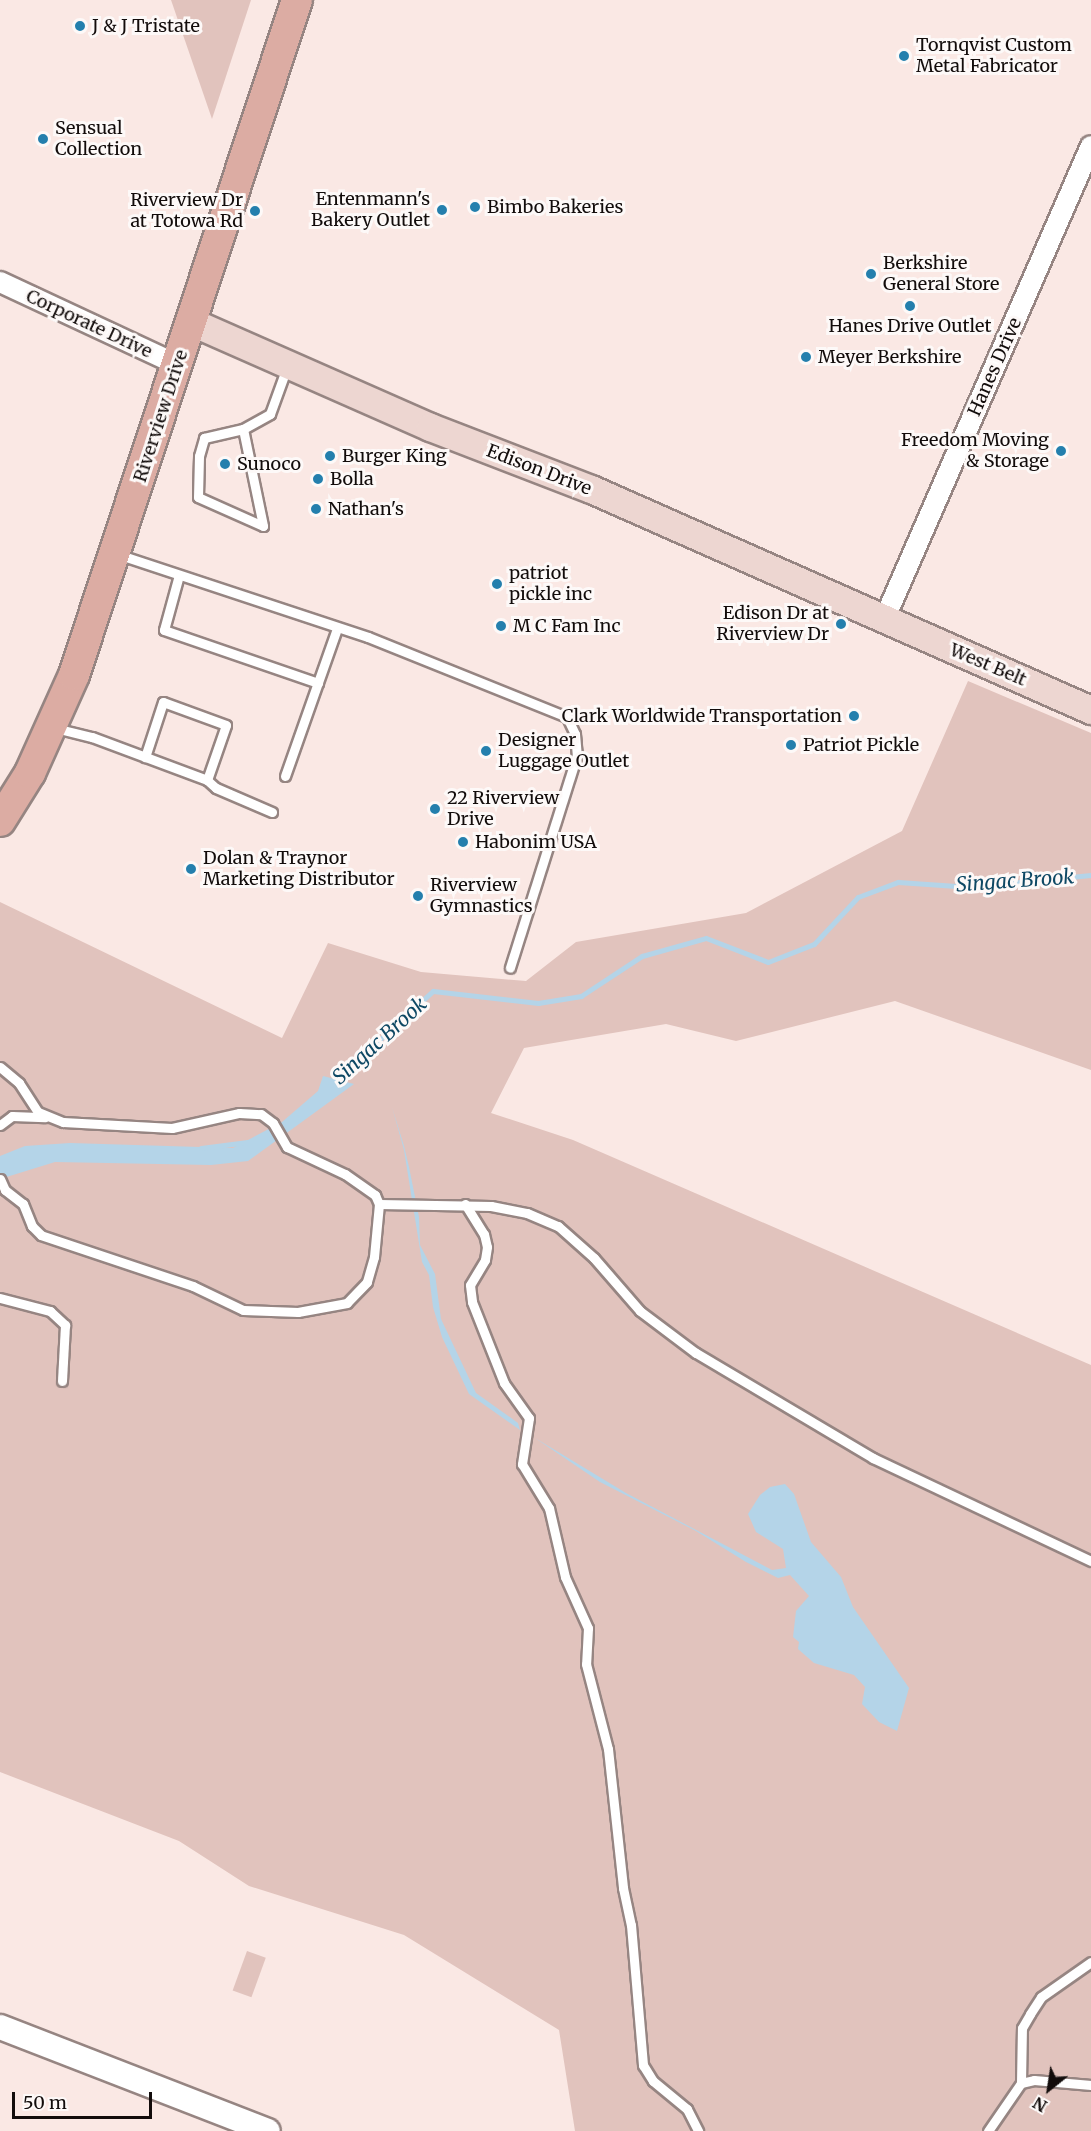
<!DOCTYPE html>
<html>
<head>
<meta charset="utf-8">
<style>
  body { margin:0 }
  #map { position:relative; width:1091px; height:2131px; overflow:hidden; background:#fae8e4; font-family:Merriweather,serif }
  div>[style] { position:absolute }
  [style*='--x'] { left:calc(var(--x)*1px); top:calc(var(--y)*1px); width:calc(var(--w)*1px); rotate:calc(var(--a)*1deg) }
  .green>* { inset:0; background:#e1c3bd; transform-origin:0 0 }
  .water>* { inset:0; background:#b4d4e8 }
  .stream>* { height:5px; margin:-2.5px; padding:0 2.5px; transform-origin:2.5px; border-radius:2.5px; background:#b4d4e8 }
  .roads { filter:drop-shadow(2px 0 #968582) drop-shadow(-2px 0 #968582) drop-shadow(0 2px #968582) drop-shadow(0 -2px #968582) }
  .service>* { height:9px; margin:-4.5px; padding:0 4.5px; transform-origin:4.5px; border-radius:4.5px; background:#fff }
  .minor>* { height:20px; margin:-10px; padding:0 10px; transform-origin:10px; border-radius:10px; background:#fff }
  .tertiary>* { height:24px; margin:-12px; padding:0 12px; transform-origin:12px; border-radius:12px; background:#fff }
  .secondary>* { height:27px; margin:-13.5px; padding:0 13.5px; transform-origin:13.5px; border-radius:13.5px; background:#edd6d1 }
  .primary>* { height:30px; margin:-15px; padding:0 15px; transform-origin:15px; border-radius:15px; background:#dcaca3 }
  .dots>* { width:16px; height:16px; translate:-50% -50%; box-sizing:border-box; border:3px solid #fdf9f8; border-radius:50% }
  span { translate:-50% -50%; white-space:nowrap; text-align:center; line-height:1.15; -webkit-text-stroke:6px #fdf9f8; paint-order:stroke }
  .poi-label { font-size:18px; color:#120c0b }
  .left { translate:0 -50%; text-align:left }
  .right { translate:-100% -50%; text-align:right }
  .street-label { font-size:18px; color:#120c0b }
  .water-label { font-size:20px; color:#0e4864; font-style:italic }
  .north { position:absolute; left:1019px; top:2059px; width:60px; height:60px; -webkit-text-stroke:4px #fdf9f8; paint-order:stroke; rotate:210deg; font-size:16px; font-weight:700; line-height:24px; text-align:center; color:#120c0b }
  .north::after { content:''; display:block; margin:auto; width:21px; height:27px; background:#120c0b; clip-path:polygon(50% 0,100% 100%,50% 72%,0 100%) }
  .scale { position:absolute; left:12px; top:2092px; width:140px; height:27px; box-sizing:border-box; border:3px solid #120c0b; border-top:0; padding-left:8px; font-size:18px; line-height:21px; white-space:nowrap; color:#120c0b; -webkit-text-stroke:4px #fdf9f8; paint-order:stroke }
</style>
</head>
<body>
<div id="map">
  <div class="green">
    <div style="clip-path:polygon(171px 0,251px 0,212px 119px)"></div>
    <div style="clip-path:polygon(968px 681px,1091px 733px,1091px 1070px,895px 1001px,736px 1041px,666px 1024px,524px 1048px,491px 1113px,573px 1140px,1091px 1365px,1091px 2131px,575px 2131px,559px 2030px,404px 1935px,249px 1886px,179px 1841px,0 1772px,0 902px,282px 1038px,328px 943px,421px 972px,526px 981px,576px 942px,746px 913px,902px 831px)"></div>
    <div style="left:247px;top:1951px;width:20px;height:42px;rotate:20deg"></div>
  </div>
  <div class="water">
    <div style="clip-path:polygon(323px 1076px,354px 1084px,248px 1161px,211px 1165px,55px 1162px,0 1179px,0 1156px,25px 1146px,70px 1143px,233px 1148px,282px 1122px,318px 1091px)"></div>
    <div style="clip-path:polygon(392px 1107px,404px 1146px,409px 1167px,419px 1217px,420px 1245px,435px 1274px,441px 1319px,476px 1393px,518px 1423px,520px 1430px,469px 1394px,442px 1337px,433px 1307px,429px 1275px,422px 1262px,404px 1150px)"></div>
    <div style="clip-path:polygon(535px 1438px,626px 1493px,772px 1570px,786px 1568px,783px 1549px,756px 1532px,748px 1514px,760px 1495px,770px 1487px,785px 1484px,794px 1494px,811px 1542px,841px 1577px,853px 1607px,909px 1688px,897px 1731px,879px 1722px,862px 1704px,865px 1687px,854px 1675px,814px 1663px,798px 1649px,799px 1642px,793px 1637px,796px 1611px,809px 1596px,790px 1575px,778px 1578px,746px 1562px,696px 1531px,600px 1482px)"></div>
  </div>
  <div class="stream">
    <div style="--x:331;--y:1084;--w:138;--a:-42.4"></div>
    <div style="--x:433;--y:991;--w:106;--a:6.5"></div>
    <div style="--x:538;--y:1003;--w:44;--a:-9.2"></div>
    <div style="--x:581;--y:996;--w:73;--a:-33.3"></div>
    <div style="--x:642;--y:956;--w:66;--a:-15.7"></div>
    <div style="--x:706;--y:938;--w:66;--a:21.2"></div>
    <div style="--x:768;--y:962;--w:49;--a:-21.4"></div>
    <div style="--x:814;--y:944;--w:64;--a:-46.9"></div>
    <div style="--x:858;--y:897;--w:43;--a:-20.6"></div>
    <div style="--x:898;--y:882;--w:73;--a:3.9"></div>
    <div style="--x:971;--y:887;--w:121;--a:-5.7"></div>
    <div style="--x:201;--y:1148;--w:47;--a:-7.3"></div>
  </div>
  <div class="roads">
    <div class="service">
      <div style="--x:243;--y:429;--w:99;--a:78.3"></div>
      <div style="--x:263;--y:526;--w:71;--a:-156"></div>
      <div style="--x:198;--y:497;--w:41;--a:-88.6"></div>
      <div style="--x:199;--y:456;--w:19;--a:-74"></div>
      <div style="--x:204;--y:438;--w:40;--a:-13"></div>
      <div style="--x:243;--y:429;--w:31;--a:-29"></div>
      <div style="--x:270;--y:414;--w:50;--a:-70.1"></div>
      <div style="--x:117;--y:554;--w:264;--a:18.3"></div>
      <div style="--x:368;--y:637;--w:214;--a:21.9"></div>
      <div style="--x:567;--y:717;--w:19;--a:65"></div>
      <div style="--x:575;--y:734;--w:21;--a:85"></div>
      <div style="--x:577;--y:755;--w:223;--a:107.5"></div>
      <div style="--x:179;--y:575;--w:57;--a:105.3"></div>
      <div style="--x:164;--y:630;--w:163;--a:19"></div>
      <div style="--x:55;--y:728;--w:38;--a:14"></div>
      <div style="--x:92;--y:737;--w:123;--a:20.5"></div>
      <div style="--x:207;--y:780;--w:58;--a:-70.9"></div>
      <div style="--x:226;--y:725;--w:67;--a:-159.9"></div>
      <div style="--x:163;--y:702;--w:58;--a:108.1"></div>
      <div style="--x:285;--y:776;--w:157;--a:-70.6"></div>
      <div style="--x:207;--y:780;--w:12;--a:42"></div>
      <div style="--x:216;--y:788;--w:61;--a:23.2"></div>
      <div style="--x:0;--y:1067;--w:25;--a:40"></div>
      <div style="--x:19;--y:1083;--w:35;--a:57"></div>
      <div style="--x:38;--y:1112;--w:27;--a:22"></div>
      <div style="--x:63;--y:1122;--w:109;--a:3.2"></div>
      <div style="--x:172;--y:1128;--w:69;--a:-12.6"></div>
      <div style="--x:239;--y:1113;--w:22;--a:3"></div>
      <div style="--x:261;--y:1114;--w:15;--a:37"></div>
      <div style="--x:273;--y:1123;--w:28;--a:60"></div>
      <div style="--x:287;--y:1147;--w:64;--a:25"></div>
      <div style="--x:345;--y:1174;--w:37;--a:35"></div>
      <div style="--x:375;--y:1195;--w:10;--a:66"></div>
      <div style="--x:379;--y:1204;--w:53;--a:95.4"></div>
      <div style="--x:374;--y:1257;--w:26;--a:106"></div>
      <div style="--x:367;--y:1282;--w:29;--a:134"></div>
      <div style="--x:347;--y:1303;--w:50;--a:169.6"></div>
      <div style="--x:298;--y:1312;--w:55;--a:-177.9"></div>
      <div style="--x:243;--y:1310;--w:55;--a:-154.4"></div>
      <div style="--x:193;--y:1286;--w:160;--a:-161.5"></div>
      <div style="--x:41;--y:1235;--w:13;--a:-135"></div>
      <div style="--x:32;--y:1226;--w:24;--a:-112"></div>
      <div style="--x:23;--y:1204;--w:23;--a:-142"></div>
      <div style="--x:5;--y:1190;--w:12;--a:-114"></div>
      <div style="--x:0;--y:1125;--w:15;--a:-37"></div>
      <div style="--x:12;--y:1116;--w:33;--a:2"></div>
      <div style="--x:379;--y:1204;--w:112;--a:1"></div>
      <div style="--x:491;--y:1206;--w:37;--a:11"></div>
      <div style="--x:527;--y:1213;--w:34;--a:23"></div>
      <div style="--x:558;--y:1226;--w:48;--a:41.6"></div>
      <div style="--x:594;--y:1258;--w:70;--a:49"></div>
      <div style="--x:640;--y:1311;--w:70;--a:36.9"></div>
      <div style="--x:696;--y:1353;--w:206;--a:30.7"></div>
      <div style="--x:873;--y:1458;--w:241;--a:25.3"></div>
      <div style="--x:465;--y:1204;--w:36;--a:58"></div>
      <div style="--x:484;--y:1234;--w:13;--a:77"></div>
      <div style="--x:487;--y:1247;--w:13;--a:99"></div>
      <div style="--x:485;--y:1260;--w:29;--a:121"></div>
      <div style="--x:470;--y:1285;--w:17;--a:83"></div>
      <div style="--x:472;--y:1302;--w:87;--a:68.4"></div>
      <div style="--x:504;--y:1383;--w:43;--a:54.5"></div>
      <div style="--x:529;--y:1418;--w:47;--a:98.7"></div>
      <div style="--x:522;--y:1464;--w:52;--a:58.5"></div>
      <div style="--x:549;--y:1508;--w:71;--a:76.9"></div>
      <div style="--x:565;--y:1577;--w:56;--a:65.7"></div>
      <div style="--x:588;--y:1628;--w:36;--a:93"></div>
      <div style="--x:586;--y:1664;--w:88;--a:75.5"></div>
      <div style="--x:608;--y:1749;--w:140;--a:83.8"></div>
      <div style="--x:623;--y:1888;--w:38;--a:78"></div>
      <div style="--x:631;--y:1925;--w:141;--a:85.1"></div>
      <div style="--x:643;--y:2065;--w:19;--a:58"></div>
      <div style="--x:653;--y:2081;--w:44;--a:39.5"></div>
      <div style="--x:687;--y:2109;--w:25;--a:63"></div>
      <div style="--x:0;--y:1298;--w:52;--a:14.6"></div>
      <div style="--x:50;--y:1311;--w:21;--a:43"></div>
      <div style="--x:65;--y:1325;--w:56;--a:93.1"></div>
      <div style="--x:1021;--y:2083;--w:13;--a:-13"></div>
      <div style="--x:1034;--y:2080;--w:57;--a:5"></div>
      <div style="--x:988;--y:2131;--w:58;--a:-55.5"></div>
      <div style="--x:1021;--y:2083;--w:55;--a:-89"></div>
      <div style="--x:1022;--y:2028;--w:16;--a:-60"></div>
      <div style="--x:1030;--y:2014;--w:20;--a:-57"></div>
      <div style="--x:1041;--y:1997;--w:61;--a:-35"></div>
    </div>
    <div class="minor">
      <div style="--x:0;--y:282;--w:196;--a:25"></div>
      <div style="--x:884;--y:620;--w:517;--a:-66.41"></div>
    </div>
    <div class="tertiary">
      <div style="--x:0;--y:2027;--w:287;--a:21.2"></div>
    </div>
    <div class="secondary">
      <div style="--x:192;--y:322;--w:260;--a:23.8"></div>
      <div style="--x:430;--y:427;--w:173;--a:21.1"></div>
      <div style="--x:591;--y:489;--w:547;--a:23.85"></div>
    </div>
    <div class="primary">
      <div style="--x:0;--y:821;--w:57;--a:-58"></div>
      <div style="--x:30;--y:773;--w:107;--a:-65.8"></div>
      <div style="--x:74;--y:675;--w:711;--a:-71.72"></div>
    </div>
  </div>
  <div class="dots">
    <div style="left:80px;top:26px;background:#247fad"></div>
    <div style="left:904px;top:56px;background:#247fad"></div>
    <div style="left:43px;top:139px;background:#247fad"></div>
    <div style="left:475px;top:207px;background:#247fad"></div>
    <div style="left:442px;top:210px;background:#247fad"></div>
    <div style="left:255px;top:211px;background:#247fad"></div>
    <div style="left:871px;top:274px;background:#247fad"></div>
    <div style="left:910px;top:306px;background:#247fad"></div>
    <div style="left:806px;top:357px;background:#247fad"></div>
    <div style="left:1061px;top:451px;background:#247fad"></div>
    <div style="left:330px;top:456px;background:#247fad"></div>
    <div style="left:225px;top:464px;background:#247fad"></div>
    <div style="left:318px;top:479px;background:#247fad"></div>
    <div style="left:316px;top:509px;background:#247fad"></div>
    <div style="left:497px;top:584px;background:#247fad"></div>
    <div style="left:841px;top:624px;background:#247fad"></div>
    <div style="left:501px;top:626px;background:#247fad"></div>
    <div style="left:854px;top:716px;background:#247fad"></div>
    <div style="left:791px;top:745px;background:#247fad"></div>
    <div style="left:486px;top:751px;background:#247fad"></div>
    <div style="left:435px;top:809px;background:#247fad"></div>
    <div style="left:463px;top:842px;background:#247fad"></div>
    <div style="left:191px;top:869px;background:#247fad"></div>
    <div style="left:418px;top:896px;background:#247fad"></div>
  </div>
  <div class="poi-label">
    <span class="left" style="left:92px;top:26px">J &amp; J Tristate</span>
    <span class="left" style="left:916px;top:56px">Tornqvist Custom<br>Metal Fabricator</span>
    <span class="left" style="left:55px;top:139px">Sensual<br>Collection</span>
    <span class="right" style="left:430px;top:210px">Entenmann's<br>Bakery Outlet</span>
    <span class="right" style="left:243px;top:211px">Riverview Dr<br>at Totowa Rd</span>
    <span class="left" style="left:487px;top:207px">Bimbo Bakeries</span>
    <span class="left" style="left:883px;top:274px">Berkshire<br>General Store</span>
    <span style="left:910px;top:326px">Hanes Drive Outlet</span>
    <span class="left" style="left:818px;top:357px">Meyer Berkshire</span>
    <span class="right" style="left:1049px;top:451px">Freedom Moving<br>&amp; Storage</span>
    <span class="left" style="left:342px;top:456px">Burger King</span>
    <span class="left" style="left:237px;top:464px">Sunoco</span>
    <span class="left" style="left:330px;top:479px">Bolla</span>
    <span class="left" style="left:328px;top:509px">Nathan's</span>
    <span class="left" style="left:509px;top:584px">patriot<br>pickle inc</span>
    <span class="right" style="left:829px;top:624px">Edison Dr at<br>Riverview Dr</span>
    <span class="left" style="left:513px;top:626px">M C Fam Inc</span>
    <span class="right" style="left:842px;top:716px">Clark Worldwide Transportation</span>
    <span class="left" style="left:498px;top:751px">Designer<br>Luggage Outlet</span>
    <span class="left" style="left:803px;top:745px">Patriot Pickle</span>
    <span class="left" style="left:447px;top:809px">22 Riverview<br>Drive</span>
    <span class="left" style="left:475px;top:842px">Habonim USA</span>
    <span class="left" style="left:203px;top:869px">Dolan &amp; Traynor<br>Marketing Distributor</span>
    <span class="left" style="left:430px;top:896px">Riverview<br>Gymnastics</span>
  </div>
  <div class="street-label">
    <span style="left:89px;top:324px;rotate:25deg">Corporate Drive</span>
    <span style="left:995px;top:367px;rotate:-66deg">Hanes Drive</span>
    <span style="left:161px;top:416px;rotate:-72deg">Riverview Drive</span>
    <span style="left:539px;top:470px;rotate:21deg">Edison Drive</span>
    <span style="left:988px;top:665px;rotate:23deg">West Belt</span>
  </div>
  <div class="water-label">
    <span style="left:1015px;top:880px;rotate:-4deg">Singac Brook</span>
    <span style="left:379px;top:1040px;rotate:-42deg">Singac Brook</span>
  </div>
  <div class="north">N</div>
  <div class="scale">50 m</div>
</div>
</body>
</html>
